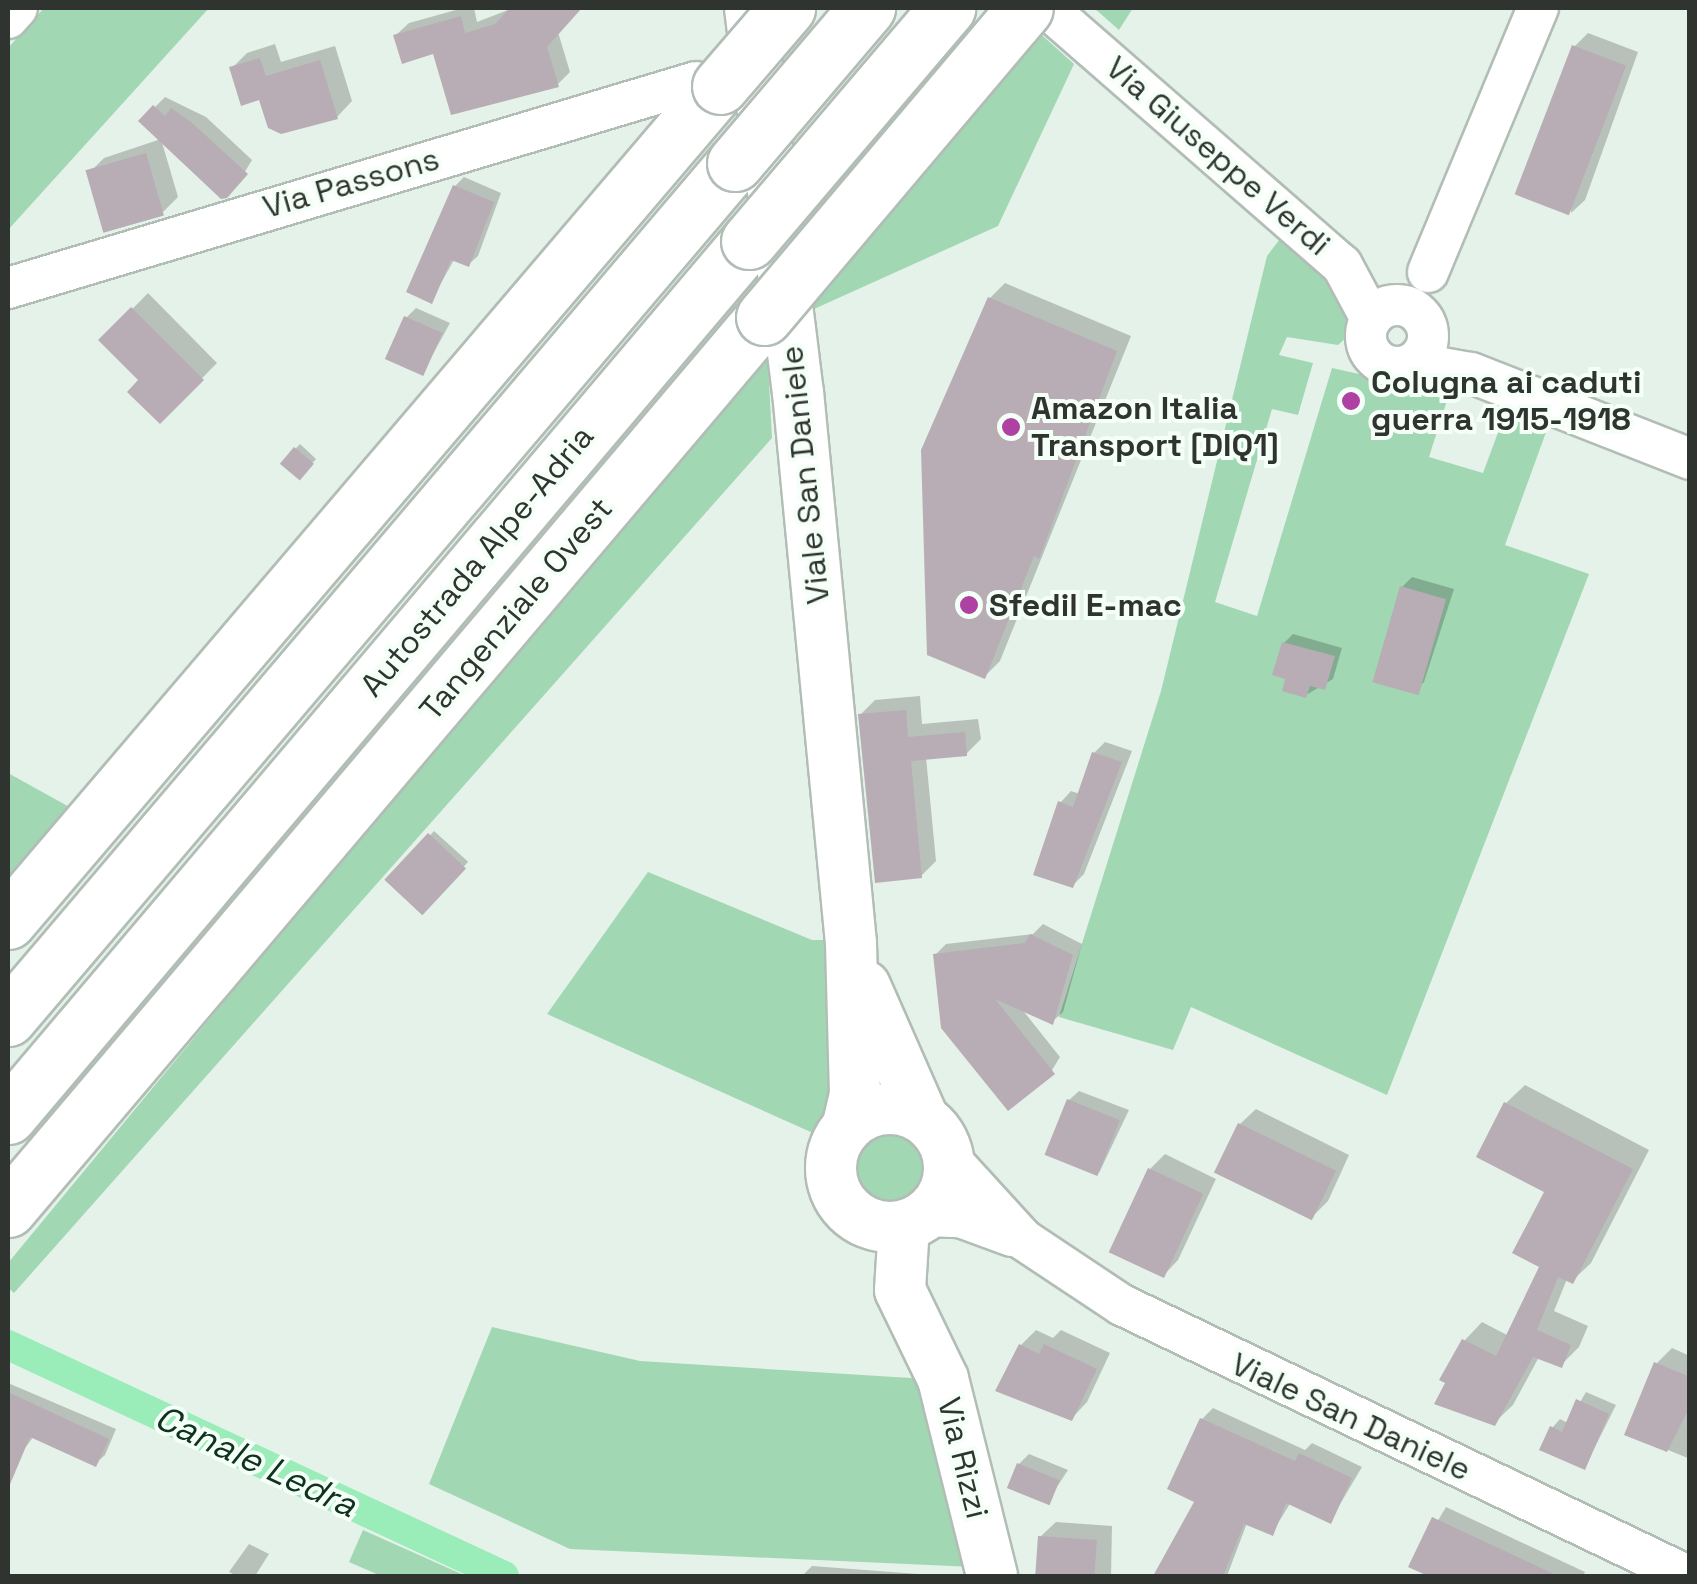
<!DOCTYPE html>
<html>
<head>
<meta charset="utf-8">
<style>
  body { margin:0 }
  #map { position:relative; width:1697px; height:1584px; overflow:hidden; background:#e5f2e9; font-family:"Space Grotesk",sans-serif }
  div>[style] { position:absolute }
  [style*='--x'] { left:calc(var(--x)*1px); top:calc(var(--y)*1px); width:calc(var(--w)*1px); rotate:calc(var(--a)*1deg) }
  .green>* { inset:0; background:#a2d7b4 }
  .round { border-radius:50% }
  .shadow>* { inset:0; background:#0003; transform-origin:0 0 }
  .canal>* { height:30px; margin:-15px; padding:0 15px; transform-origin:15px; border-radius:15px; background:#9aecb9 }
  .building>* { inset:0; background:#b8acb5; transform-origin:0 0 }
  .roads { filter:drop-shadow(2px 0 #b1bdb5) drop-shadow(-2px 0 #b1bdb5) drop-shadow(0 2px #b1bdb5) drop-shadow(0 -2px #b1bdb5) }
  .minor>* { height:40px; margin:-20px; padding:0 20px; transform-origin:20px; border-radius:20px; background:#fff }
  .minor>.ring { margin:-20px; padding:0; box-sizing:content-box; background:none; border:40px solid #fff; border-radius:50% }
  .major>* { height:50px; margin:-25px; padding:0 25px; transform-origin:25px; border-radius:25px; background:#fff }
  .major>.ring { margin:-25px; padding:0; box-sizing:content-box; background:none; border:50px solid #fff; border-radius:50% }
  .highway>* { height:55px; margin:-27.5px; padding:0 27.5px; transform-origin:27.5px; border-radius:27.5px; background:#fff }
  .bridges { filter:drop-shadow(2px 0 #b1bdb5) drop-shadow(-2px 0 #b1bdb5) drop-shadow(0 2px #b1bdb5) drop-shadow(0 -2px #b1bdb5) }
  .highway-bridge>* { height:55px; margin:-27.5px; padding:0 27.5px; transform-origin:27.5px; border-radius:27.5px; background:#fff }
  .dots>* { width:28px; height:28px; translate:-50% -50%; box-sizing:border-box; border:5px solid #f4fff7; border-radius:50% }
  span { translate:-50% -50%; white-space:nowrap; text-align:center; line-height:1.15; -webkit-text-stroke:8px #f4fff7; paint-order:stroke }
  .street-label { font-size:32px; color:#2f3430 }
  .poi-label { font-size:32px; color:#2f3430; font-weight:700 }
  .left { translate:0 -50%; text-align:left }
  .water-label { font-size:35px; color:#0f321e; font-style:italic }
  .frame { position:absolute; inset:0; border:10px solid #2f3430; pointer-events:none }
</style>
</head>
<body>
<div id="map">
  <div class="green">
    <div style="clip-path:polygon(44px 8px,209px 8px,8px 230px,8px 48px)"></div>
    <div style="clip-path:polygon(1094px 8px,1133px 8px,1119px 30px)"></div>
    <div style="clip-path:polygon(1035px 29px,1074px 64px,998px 226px,814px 309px,811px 289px)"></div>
    <div style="clip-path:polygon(1287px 230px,1332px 268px,1357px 328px,1338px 345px,1287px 337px,1279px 355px,1313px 363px,1298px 415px,1272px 409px,1215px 602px,1257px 616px,1332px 368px,1449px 394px,1429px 457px,1483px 473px,1506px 411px,1549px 424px,1505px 545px,1589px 574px,1387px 1095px,1191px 1007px,1173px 1050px,1059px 1017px,1161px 691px,1267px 256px)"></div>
    <div style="clip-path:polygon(767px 344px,772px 438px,14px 1293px,8px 1288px,8px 1263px)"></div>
    <div style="clip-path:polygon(8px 773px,73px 809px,8px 887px)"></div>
    <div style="clip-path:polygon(648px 872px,812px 940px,838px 940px,839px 1084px,822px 1137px,547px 1014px)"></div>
    <div class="round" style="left:849px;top:1129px;width:80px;height:80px"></div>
    <div style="clip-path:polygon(492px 1327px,640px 1361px,927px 1379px,974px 1567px,570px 1549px,429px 1484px)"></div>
    <div style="clip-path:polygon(363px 1530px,466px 1576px,381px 1576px,349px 1562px)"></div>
  </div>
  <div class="shadow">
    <div style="clip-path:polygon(463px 8px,474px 8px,477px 22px,513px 8px,580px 8px,558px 32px,570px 72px,557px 85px,396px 35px,409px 23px)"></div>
    <div style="clip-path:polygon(1588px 33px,1638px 52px,1585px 200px,1571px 213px,1575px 46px)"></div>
    <div style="clip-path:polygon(275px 44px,281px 62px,335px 46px,352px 101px,337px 117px,261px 97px,232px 68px,247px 53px)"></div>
    <div style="clip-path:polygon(165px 97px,206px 117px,252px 160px,237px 185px,141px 121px)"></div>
    <div style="clip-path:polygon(161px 139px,178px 197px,163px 212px,89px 173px,104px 158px)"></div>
    <div style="clip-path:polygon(464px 177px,501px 193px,478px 256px,469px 264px,455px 258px,431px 301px,455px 186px)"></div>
    <div style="clip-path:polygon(1005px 283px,1131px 336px,1000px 661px,985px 676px,990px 298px)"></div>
    <div style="clip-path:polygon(148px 293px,217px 363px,160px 421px,142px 380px,102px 340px)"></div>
    <div style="clip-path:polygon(416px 308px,450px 323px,422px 374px,406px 318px)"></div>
    <div style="left:300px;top:444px;width:22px;height:26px;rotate:43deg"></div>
    <div style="clip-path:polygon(1412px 577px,1454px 589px,1424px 682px,1414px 692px,1402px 587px)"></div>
    <div style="clip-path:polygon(1293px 634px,1342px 648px,1333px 679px,1306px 695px,1288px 677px,1284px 643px)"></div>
    <div style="clip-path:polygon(920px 696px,922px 724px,978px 719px,981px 739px,966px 754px,926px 757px,936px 861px,921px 876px,860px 715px,875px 700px)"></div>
    <div style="clip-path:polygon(1105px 742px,1132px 751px,1084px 874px,1073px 885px,1060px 803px,1071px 791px,1080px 794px,1094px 753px)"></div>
    <div style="left:434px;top:831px;width:46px;height:67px;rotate:42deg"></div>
    <div style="clip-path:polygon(1043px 924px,1082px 944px,1063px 1012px,1052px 1022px,1021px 1008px,1060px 1057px,1049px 1075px,935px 955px,946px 944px,1033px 934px)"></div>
    <div style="clip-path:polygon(1525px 1085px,1649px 1150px,1591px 1263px,1572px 1281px,1567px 1279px,1554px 1311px,1588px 1326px,1579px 1347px,1561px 1365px,1539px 1357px,1513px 1405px,1494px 1423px,1464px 1341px,1482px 1322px,1509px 1336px,1542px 1266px,1547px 1191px,1506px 1103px)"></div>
    <div style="clip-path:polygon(1079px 1091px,1129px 1110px,1099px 1173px,1069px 1100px)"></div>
    <div style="clip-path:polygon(1256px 1109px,1349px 1155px,1328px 1201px,1313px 1216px,1240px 1124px)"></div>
    <div style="clip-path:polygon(1165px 1154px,1216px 1179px,1178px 1260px,1163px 1276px,1150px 1169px)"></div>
    <div style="clip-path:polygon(1036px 1330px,1053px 1338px,1061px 1330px,1110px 1353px,1087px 1402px,1072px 1418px,1021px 1345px)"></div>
    <div style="clip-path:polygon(1672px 1348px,1690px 1356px,1690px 1459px,1627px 1433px,1656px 1364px)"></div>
    <div style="clip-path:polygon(8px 1383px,116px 1429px,105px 1455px,95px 1464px,34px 1436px,22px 1452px,8px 1445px)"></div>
    <div style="clip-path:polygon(1586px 1392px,1616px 1405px,1585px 1467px,1552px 1428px,1560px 1419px,1568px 1423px)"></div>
    <div style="clip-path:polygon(1213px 1408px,1305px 1450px,1312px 1443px,1362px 1467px,1330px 1521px,1291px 1502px,1272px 1533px,1247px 1523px,1227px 1576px,1165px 1576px,1157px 1573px,1197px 1500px,1202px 1419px)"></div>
    <div style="clip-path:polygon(1029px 1454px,1068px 1470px,1047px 1502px,1019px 1464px)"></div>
    <div style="clip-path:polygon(1446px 1507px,1585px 1572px,1583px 1576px,1434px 1576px,1411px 1566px)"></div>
    <div style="clip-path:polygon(1056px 1522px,1112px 1526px,1111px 1576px,1043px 1576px,1040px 1537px)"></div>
    <div style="clip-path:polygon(249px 1544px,269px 1554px,255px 1576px,237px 1576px,229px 1572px)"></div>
    <div style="clip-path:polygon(812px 1566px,945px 1576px,802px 1576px)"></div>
  </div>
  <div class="canal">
    <div style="--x:8;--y:1345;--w:547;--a:24.97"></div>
  </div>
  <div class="building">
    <div style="clip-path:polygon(510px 8px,582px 8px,547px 47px,559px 87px,451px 115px,433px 54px,402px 64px,393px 35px,461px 16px,465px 33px,495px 24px)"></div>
    <div style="left:1572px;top:45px;width:58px;height:160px;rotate:21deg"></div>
    <div style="clip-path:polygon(260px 58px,266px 76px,320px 60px,338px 119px,281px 134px,268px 128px,259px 100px,241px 106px,229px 67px)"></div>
    <div style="clip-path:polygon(153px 105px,165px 116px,171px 108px,191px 122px,248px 174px,227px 198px,221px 199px,138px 121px)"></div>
    <div style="left:146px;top:153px;width:65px;height:63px;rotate:74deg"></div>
    <div style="clip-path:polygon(453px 185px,494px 202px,469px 267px,451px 260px,432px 304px,406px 292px)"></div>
    <div style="clip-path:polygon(988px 297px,1117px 351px,1039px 559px,1034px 556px,985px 679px,927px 655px,921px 450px)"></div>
    <div style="clip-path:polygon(131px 307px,204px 380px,160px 424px,127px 392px,138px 380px,98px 340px)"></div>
    <div style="left:404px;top:316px;width:42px;height:47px;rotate:24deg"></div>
    <div style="left:294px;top:447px;width:26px;height:22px;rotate:40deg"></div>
    <div style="left:1400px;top:586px;width:48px;height:100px;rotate:16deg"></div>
    <div style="clip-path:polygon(1282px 642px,1335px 656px,1325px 690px,1310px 686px,1306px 698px,1282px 691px,1285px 679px,1272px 675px)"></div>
    <div style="clip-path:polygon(906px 710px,908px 737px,965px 732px,967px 756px,911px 761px,922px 878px,875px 883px,858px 714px)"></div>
    <div style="clip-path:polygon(1092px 752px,1122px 762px,1073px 888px,1033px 875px,1058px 801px,1073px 807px)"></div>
    <div style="left:428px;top:833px;width:52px;height:64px;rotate:43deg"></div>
    <div style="clip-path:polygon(1030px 934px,1073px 955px,1053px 1025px,995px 999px,1055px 1074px,1008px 1111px,941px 1028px,933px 954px,1025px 943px)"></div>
    <div style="left:1067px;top:1099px;width:57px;height:60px;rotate:22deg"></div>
    <div style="clip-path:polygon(1504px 1102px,1633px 1169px,1573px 1284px,1558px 1277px,1537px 1330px,1571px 1345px,1562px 1368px,1533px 1357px,1495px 1426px,1434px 1404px,1445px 1383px,1439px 1380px,1462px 1339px,1496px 1356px,1539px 1267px,1512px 1253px,1544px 1192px,1476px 1157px)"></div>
    <div style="left:1238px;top:1123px;width:109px;height:55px;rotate:26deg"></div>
    <div style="left:1148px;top:1168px;width:61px;height:93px;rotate:25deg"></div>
    <div style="clip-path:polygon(1019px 1344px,1039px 1354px,1044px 1344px,1097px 1369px,1072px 1421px,995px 1391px)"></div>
    <div style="clip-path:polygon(1654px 1362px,1690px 1377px,1690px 1406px,1667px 1452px,1624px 1435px)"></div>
    <div style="clip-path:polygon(8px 1392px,109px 1439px,96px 1467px,30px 1437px,8px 1489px)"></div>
    <div style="clip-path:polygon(1576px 1399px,1609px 1414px,1585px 1470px,1539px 1450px,1550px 1426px,1562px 1432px)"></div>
    <div style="clip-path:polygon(1200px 1418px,1295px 1461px,1299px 1453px,1352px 1478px,1331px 1524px,1286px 1503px,1273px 1536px,1244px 1524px,1223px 1576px,1153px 1576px,1194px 1502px,1167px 1489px)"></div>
    <div style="left:1017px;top:1463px;width:46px;height:27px;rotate:22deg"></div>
    <div style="clip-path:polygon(1432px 1517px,1558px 1576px,1428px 1576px,1408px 1567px)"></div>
    <div style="left:1038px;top:1536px;width:59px;height:40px;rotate:4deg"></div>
  </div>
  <div class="roads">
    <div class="minor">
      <div style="--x:1047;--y:8;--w:391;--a:41.1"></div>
      <div style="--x:1342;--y:265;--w:61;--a:61.8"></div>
      <div style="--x:8;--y:18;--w:13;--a:-48"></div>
      <div style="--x:1428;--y:272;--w:286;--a:-67.4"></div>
      <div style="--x:8;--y:288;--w:718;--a:-16.67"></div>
      <div class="ring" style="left:1366px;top:305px;width:22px;height:22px"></div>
      <div style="--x:1414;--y:363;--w:58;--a:10"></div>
      <div style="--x:1471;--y:373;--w:235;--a:21.4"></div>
      <div style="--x:949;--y:1158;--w:111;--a:47.6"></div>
      <div style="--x:1024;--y:1240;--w:118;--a:33.6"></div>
      <div style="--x:1122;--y:1305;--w:628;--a:25.59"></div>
      <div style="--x:925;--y:1216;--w:35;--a:2"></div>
      <div style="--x:960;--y:1217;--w:55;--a:20.1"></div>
    </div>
    <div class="major">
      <div style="--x:750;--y:8;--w:387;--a:82.9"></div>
      <div style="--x:798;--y:392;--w:554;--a:84.51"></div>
      <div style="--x:851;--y:943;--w:151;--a:88.5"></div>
      <div style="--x:855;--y:1094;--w:32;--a:103"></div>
      <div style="--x:865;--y:986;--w:144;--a:66.3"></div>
      <div class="ring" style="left:831px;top:1109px;width:68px;height:68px"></div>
      <div style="--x:904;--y:1226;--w:64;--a:93.6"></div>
      <div style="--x:900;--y:1290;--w:99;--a:64.2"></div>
      <div style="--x:943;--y:1379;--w:203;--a:76"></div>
    </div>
    <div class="highway">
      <div style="--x:8;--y:921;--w:1097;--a:-49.55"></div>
      <div style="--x:8;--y:1018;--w:1122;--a:-49.63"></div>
      <div style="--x:8;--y:1116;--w:1147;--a:-49.74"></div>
      <div style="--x:8;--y:1209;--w:1169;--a:-49.72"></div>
    </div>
  </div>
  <div class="bridges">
    <div class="highway-bridge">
      <div style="--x:720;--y:86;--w:103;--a:-49.3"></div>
      <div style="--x:735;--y:163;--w:204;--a:-49.6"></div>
      <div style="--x:749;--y:241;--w:306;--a:-49.6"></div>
      <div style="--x:764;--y:317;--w:404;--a:-49.8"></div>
    </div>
  </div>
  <div class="dots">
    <div style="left:1351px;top:401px;background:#ae41a1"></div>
    <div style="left:1011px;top:427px;background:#ae41a1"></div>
    <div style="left:969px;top:605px;background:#ae41a1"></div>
  </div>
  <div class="street-label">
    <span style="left:1218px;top:156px;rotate:41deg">Via Giuseppe Verdi</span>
    <span style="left:351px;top:183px;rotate:-16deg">Via Passons</span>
    <span style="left:805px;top:475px;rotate:-96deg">Viale San Daniele</span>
    <span style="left:477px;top:561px;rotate:-50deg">Autostrada Alpe-Adria</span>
    <span style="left:516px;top:609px;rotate:-50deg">Tangenziale Ovest</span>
    <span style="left:1351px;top:1417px;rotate:25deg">Viale San Daniele</span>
    <span style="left:963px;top:1458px;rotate:76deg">Via Rizzi</span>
  </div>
  <div class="poi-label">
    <span class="left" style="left:1371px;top:401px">Colugna ai caduti<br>guerra 1915-1918</span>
    <span class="left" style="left:1031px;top:427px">Amazon Italia<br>Transport [DIQ1]</span>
    <span class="left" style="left:989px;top:605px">Sfedil E-mac</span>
  </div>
  <div class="water-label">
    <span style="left:256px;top:1461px;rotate:25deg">Canale Ledra</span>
  </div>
  <div class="frame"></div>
</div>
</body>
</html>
